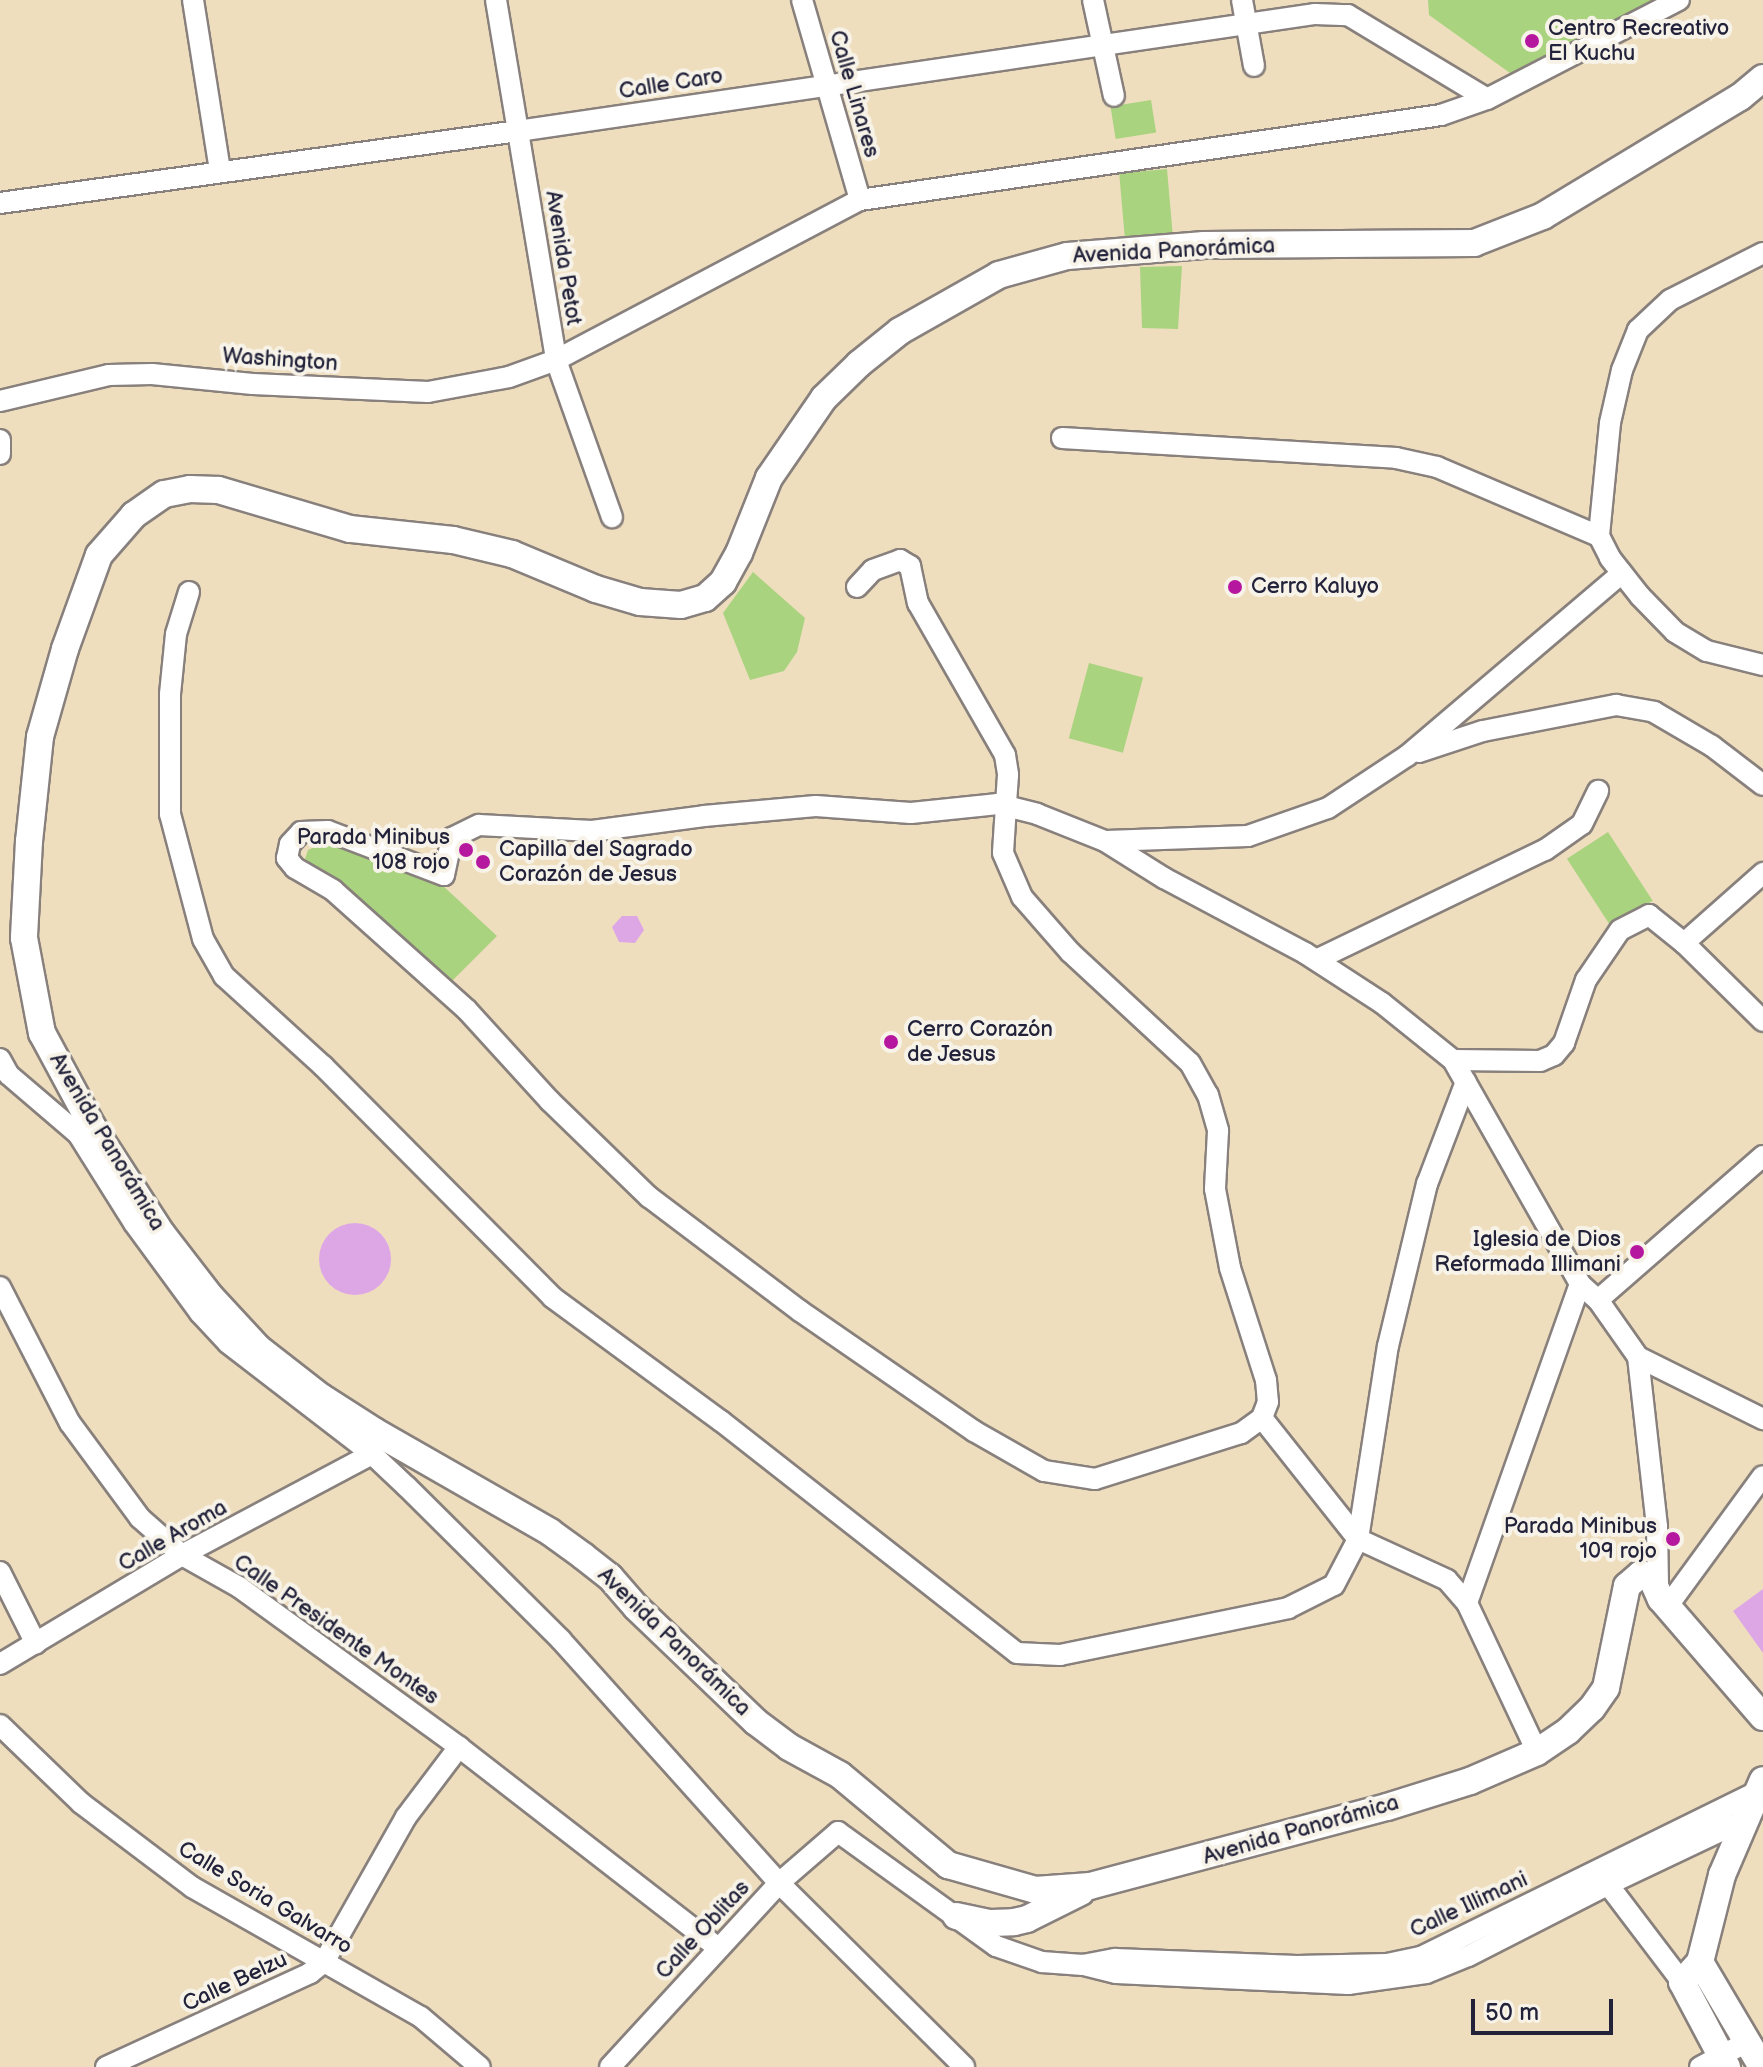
<!DOCTYPE html>
<html>
<head>
<meta charset="utf-8">
<style>
  body { margin:0 }
  #map { position:relative; width:1763px; height:2067px; overflow:hidden; background:#efdebe; font-family:"Balsamiq Sans",sans-serif }
  div>[style] { position:absolute }
  [style*='--x'] { left:calc(var(--x)*1px); top:calc(var(--y)*1px); width:calc(var(--w)*1px); rotate:calc(var(--a)*1deg) }
  .green>* { inset:0; background:#a9d37f; transform-origin:0 0 }
  .building>* { inset:0; background:#dda7e6 }
  .round { border-radius:50% }
  .roads { filter:drop-shadow(2px 0 #88807c) drop-shadow(-2px 0 #88807c) drop-shadow(0 2px #88807c) drop-shadow(0 -2px #88807c) }
  .minor>* { height:20px; margin:-10px; padding:0 10px; transform-origin:10px; border-radius:10px; background:#fff }
  .major>* { height:26px; margin:-13px; padding:0 13px; transform-origin:13px; border-radius:13px; background:#fff }
  .dots>* { width:22px; height:22px; translate:-50% -50%; box-sizing:border-box; border:4px solid #f7f3e8; border-radius:50% }
  span { translate:-50% -50%; white-space:nowrap; text-align:center; line-height:1.15; -webkit-text-stroke:8px #f7f3e8; paint-order:stroke }
  .poi-label { font-size:22px; color:#22223b }
  .left { translate:0 -50%; text-align:left }
  .right { translate:-100% -50%; text-align:right }
  .street-label { font-size:22px; color:#22223b }
  .scale { position:absolute; left:1471px; top:1999px; width:142px; height:36px; box-sizing:border-box; border:4px solid #22223b; border-top:0; padding-left:10px; font-size:24px; line-height:28px; white-space:nowrap; color:#22223b; -webkit-text-stroke:6px #f7f3e8; paint-order:stroke }
</style>
</head>
<body>
<div id="map">
  <div class="green">
    <div style="clip-path:polygon(1428px 0,1652px 0,1653px 10px,1555px 66px,1510px 73px,1429px 15px)"></div>
    <div style="left:1151px;top:100px;width:33px;height:41px;rotate:81deg"></div>
    <div style="left:1167px;top:169px;width:65px;height:48px;rotate:85deg"></div>
    <div style="clip-path:polygon(1182px 266px,1178px 329px,1142px 328px,1140px 267px)"></div>
    <div style="clip-path:polygon(753px 572px,805px 618px,797px 652px,784px 671px,750px 680px,723px 613px)"></div>
    <div style="left:1089px;top:663px;width:56px;height:78px;rotate:15deg"></div>
    <div style="left:1608px;top:832px;width:82px;height:49px;rotate:57deg"></div>
    <div style="clip-path:polygon(327px 841px,441px 884px,497px 936px,450px 983px,346px 887px,305px 859px,308px 850px)"></div>
  </div>
  <div class="building">
    <div style="clip-path:polygon(622px 916px,637px 916px,644px 930px,635px 943px,619px 942px,612px 927px)"></div>
    <div class="round" style="left:319px;top:1223px;width:72px;height:72px"></div>
    <div style="clip-path:polygon(1763px 1589px,1763px 1653px,1733px 1611px)"></div>
  </div>
  <div class="roads">
    <div class="minor">
      <div style="--x:193;--y:0;--w:173;--a:81"></div>
      <div style="--x:496;--y:0;--w:365;--a:80.5"></div>
      <div style="--x:556;--y:360;--w:167;--a:70.4"></div>
      <div style="--x:802;--y:0;--w:208;--a:73.8"></div>
      <div style="--x:1093;--y:0;--w:98;--a:77.7"></div>
      <div style="--x:1242;--y:0;--w:67;--a:79.7"></div>
      <div style="--x:0;--y:203;--w:523;--a:-7.91"></div>
      <div style="--x:518;--y:131;--w:806;--a:-8.35"></div>
      <div style="--x:1315;--y:14;--w:33;--a:2"></div>
      <div style="--x:1348;--y:15;--w:162;--a:31.1"></div>
      <div style="--x:1763;--y:253;--w:104;--a:153.2"></div>
      <div style="--x:1670;--y:300;--w:44;--a:136.8"></div>
      <div style="--x:1638;--y:330;--w:43;--a:111.8"></div>
      <div style="--x:1622;--y:370;--w:54;--a:102.8"></div>
      <div style="--x:1610;--y:423;--w:114;--a:95.6"></div>
      <div style="--x:1599;--y:536;--w:25;--a:63"></div>
      <div style="--x:1610;--y:558;--w:48;--a:51.7"></div>
      <div style="--x:1640;--y:596;--w:50;--a:45.8"></div>
      <div style="--x:1675;--y:632;--w:37;--a:31"></div>
      <div style="--x:1707;--y:651;--w:58;--a:14"></div>
      <div style="--x:0;--y:401;--w:112;--a:-13.4"></div>
      <div style="--x:109;--y:375;--w:43;--a:-1.3"></div>
      <div style="--x:152;--y:374;--w:101;--a:5.7"></div>
      <div style="--x:253;--y:384;--w:175;--a:2.6"></div>
      <div style="--x:428;--y:392;--w:82;--a:-10.5"></div>
      <div style="--x:509;--y:377;--w:50;--a:-19.9"></div>
      <div style="--x:556;--y:360;--w:344;--a:-27.8"></div>
      <div style="--x:860;--y:200;--w:587;--a:-8.32"></div>
      <div style="--x:1441;--y:115;--w:49;--a:-19.2"></div>
      <div style="--x:1487;--y:99;--w:216;--a:-27.3"></div>
      <div style="--x:1062;--y:438;--w:335;--a:3.4"></div>
      <div style="--x:1396;--y:458;--w:42;--a:12.4"></div>
      <div style="--x:1437;--y:467;--w:176;--a:23.1"></div>
      <div style="--x:0;--y:440;--w:14;--a:90"></div>
      <div style="--x:857;--y:587;--w:23;--a:-47"></div>
      <div style="--x:873;--y:570;--w:29;--a:-20"></div>
      <div style="--x:900;--y:560;--w:12;--a:31"></div>
      <div style="--x:910;--y:566;--w:38;--a:78"></div>
      <div style="--x:918;--y:603;--w:175;--a:60.2"></div>
      <div style="--x:1005;--y:755;--w:20;--a:81"></div>
      <div style="--x:1008;--y:775;--w:31;--a:94"></div>
      <div style="--x:1006;--y:806;--w:47;--a:93.7"></div>
      <div style="--x:1003;--y:853;--w:48;--a:66.6"></div>
      <div style="--x:1022;--y:897;--w:73;--a:48.9"></div>
      <div style="--x:1070;--y:952;--w:163;--a:42.8"></div>
      <div style="--x:1190;--y:1063;--w:37;--a:61"></div>
      <div style="--x:1208;--y:1095;--w:37;--a:74"></div>
      <div style="--x:1218;--y:1131;--w:58;--a:93"></div>
      <div style="--x:1215;--y:1189;--w:80;--a:79.2"></div>
      <div style="--x:1230;--y:1268;--w:118;--a:72.2"></div>
      <div style="--x:1266;--y:1380;--w:22;--a:85"></div>
      <div style="--x:1268;--y:1402;--w:17;--a:111"></div>
      <div style="--x:1262;--y:1418;--w:26;--a:144"></div>
      <div style="--x:1241;--y:1433;--w:153;--a:162.5"></div>
      <div style="--x:1095;--y:1479;--w:52;--a:-171.1"></div>
      <div style="--x:1044;--y:1471;--w:81;--a:-150.3"></div>
      <div style="--x:974;--y:1431;--w:211;--a:-145.4"></div>
      <div style="--x:800;--y:1311;--w:189;--a:-142.9"></div>
      <div style="--x:649;--y:1197;--w:138;--a:-135.9"></div>
      <div style="--x:550;--y:1101;--w:123;--a:-132.4"></div>
      <div style="--x:467;--y:1010;--w:180;--a:-138.2"></div>
      <div style="--x:333;--y:890;--w:44;--a:-149.9"></div>
      <div style="--x:295;--y:868;--w:13;--a:-129"></div>
      <div style="--x:287;--y:858;--w:14;--a:-78"></div>
      <div style="--x:290;--y:844;--w:16;--a:-47"></div>
      <div style="--x:301;--y:832;--w:27;--a:-2"></div>
      <div style="--x:328;--y:831;--w:124;--a:20.8"></div>
      <div style="--x:444;--y:875;--w:38;--a:-78"></div>
      <div style="--x:452;--y:838;--w:30;--a:-26"></div>
      <div style="--x:479;--y:825;--w:113;--a:3"></div>
      <div style="--x:592;--y:831;--w:113;--a:-7.6"></div>
      <div style="--x:704;--y:816;--w:112;--a:-5.1"></div>
      <div style="--x:816;--y:806;--w:95;--a:4.2"></div>
      <div style="--x:911;--y:813;--w:87;--a:-5.9"></div>
      <div style="--x:998;--y:804;--w:8;--a:14"></div>
      <div style="--x:1006;--y:806;--w:32;--a:14"></div>
      <div style="--x:1037;--y:814;--w:73;--a:21.7"></div>
      <div style="--x:1105;--y:841;--w:70;--a:32.1"></div>
      <div style="--x:1164;--y:878;--w:160;--a:28"></div>
      <div style="--x:1305;--y:953;--w:92;--a:33"></div>
      <div style="--x:1382;--y:1003;--w:91;--a:38.8"></div>
      <div style="--x:1453;--y:1060;--w:257;--a:60.4"></div>
      <div style="--x:1580;--y:1284;--w:24;--a:42"></div>
      <div style="--x:1598;--y:1300;--w:70;--a:54.9"></div>
      <div style="--x:1638;--y:1357;--w:171;--a:83.6"></div>
      <div style="--x:1657;--y:1527;--w:59;--a:89"></div>
      <div style="--x:189;--y:592;--w:44;--a:107.2"></div>
      <div style="--x:176;--y:634;--w:60;--a:95.7"></div>
      <div style="--x:170;--y:694;--w:120;--a:90"></div>
      <div style="--x:170;--y:814;--w:129;--a:75.2"></div>
      <div style="--x:203;--y:939;--w:43;--a:60.4"></div>
      <div style="--x:224;--y:976;--w:134;--a:42.3"></div>
      <div style="--x:323;--y:1066;--w:325;--a:45.2"></div>
      <div style="--x:552;--y:1297;--w:210;--a:36.3"></div>
      <div style="--x:721;--y:1421;--w:376;--a:38.1"></div>
      <div style="--x:1017;--y:1653;--w:43;--a:2.7"></div>
      <div style="--x:1060;--y:1655;--w:233;--a:-11.6"></div>
      <div style="--x:1288;--y:1608;--w:51;--a:-26.6"></div>
      <div style="--x:1334;--y:1585;--w:52;--a:-62.4"></div>
      <div style="--x:1358;--y:1539;--w:195;--a:-81.2"></div>
      <div style="--x:1388;--y:1346;--w:167;--a:-76.5"></div>
      <div style="--x:1427;--y:1184;--w:109;--a:-69.1"></div>
      <div style="--x:1419;--y:752;--w:67;--a:-18.2"></div>
      <div style="--x:1483;--y:731;--w:136;--a:-11.1"></div>
      <div style="--x:1616;--y:705;--w:39;--a:10"></div>
      <div style="--x:1654;--y:712;--w:67;--a:30.4"></div>
      <div style="--x:1712;--y:746;--w:64;--a:37.4"></div>
      <div style="--x:1106;--y:841;--w:142;--a:-2"></div>
      <div style="--x:1248;--y:836;--w:85;--a:-19.3"></div>
      <div style="--x:1328;--y:808;--w:95;--a:-33.4"></div>
      <div style="--x:1407;--y:756;--w:282;--a:-40.4"></div>
      <div style="--x:1684;--y:943;--w:111;--a:44.6"></div>
      <div style="--x:1316;--y:960;--w:254;--a:-25.7"></div>
      <div style="--x:1545;--y:850;--w:45;--a:-35.1"></div>
      <div style="--x:1582;--y:824;--w:37;--a:-64"></div>
      <div style="--x:0;--y:1059;--w:18;--a:61"></div>
      <div style="--x:9;--y:1075;--w:91;--a:40.5"></div>
      <div style="--x:78;--y:1134;--w:105;--a:57.8"></div>
      <div style="--x:134;--y:1223;--w:112;--a:53.7"></div>
      <div style="--x:200;--y:1313;--w:41;--a:47"></div>
      <div style="--x:228;--y:1343;--w:182;--a:37.6"></div>
      <div style="--x:372;--y:1454;--w:48;--a:43.3"></div>
      <div style="--x:407;--y:1487;--w:217;--a:44.8"></div>
      <div style="--x:561;--y:1640;--w:326;--a:48.1"></div>
      <div style="--x:779;--y:1883;--w:261;--a:44.8"></div>
      <div style="--x:1453;--y:1060;--w:87;--a:0.7"></div>
      <div style="--x:1540;--y:1061;--w:15;--a:-23"></div>
      <div style="--x:1554;--y:1055;--w:16;--a:-50"></div>
      <div style="--x:1564;--y:1043;--w:67;--a:-70.8"></div>
      <div style="--x:1586;--y:980;--w:60;--a:-55.8"></div>
      <div style="--x:1620;--y:930;--w:33;--a:-27"></div>
      <div style="--x:1649;--y:915;--w:45;--a:38.7"></div>
      <div style="--x:1684;--y:943;--w:106;--a:-41.5"></div>
      <div style="--x:0;--y:1287;--w:153;--a:62.8"></div>
      <div style="--x:70;--y:1423;--w:118;--a:53.6"></div>
      <div style="--x:140;--y:1518;--w:56;--a:41.4"></div>
      <div style="--x:182;--y:1555;--w:65;--a:29.3"></div>
      <div style="--x:239;--y:1587;--w:272;--a:36"></div>
      <div style="--x:459;--y:1747;--w:328;--a:37.8"></div>
      <div style="--x:1598;--y:1300;--w:219;--a:-41.1"></div>
      <div style="--x:1638;--y:1357;--w:140;--a:26.4"></div>
      <div style="--x:1262;--y:1418;--w:154;--a:51.6"></div>
      <div style="--x:1358;--y:1539;--w:98;--a:24.7"></div>
      <div style="--x:1447;--y:1580;--w:30;--a:49"></div>
      <div style="--x:1467;--y:1603;--w:165;--a:64.8"></div>
      <div style="--x:0;--y:1572;--w:80;--a:63.4"></div>
      <div style="--x:1467;--y:1603;--w:338;--a:-70.5"></div>
      <div style="--x:1667;--y:1607;--w:162;--a:-53.8"></div>
      <div style="--x:0;--y:1664;--w:212;--a:-30.9"></div>
      <div style="--x:182;--y:1555;--w:215;--a:-28"></div>
      <div style="--x:0;--y:1725;--w:112;--a:43.9"></div>
      <div style="--x:81;--y:1803;--w:139;--a:37.1"></div>
      <div style="--x:192;--y:1887;--w:263;--a:29.6"></div>
      <div style="--x:421;--y:2017;--w:77;--a:40.3"></div>
      <div style="--x:1748;--y:1818;--w:156;--a:154.6"></div>
      <div style="--x:1607;--y:1885;--w:156;--a:152.9"></div>
      <div style="--x:1468;--y:1956;--w:45;--a:158"></div>
      <div style="--x:1426;--y:1973;--w:79;--a:172"></div>
      <div style="--x:1348;--y:1984;--w:232;--a:-177.3"></div>
      <div style="--x:1116;--y:1973;--w:34;--a:-166"></div>
      <div style="--x:1083;--y:1965;--w:33;--a:-11"></div>
      <div style="--x:1115;--y:1959;--w:182;--a:2.2"></div>
      <div style="--x:1297;--y:1966;--w:90;--a:-1.3"></div>
      <div style="--x:1387;--y:1964;--w:35;--a:-12"></div>
      <div style="--x:1421;--y:1957;--w:374;--a:-26.2"></div>
      <div style="--x:1600;--y:1874;--w:136;--a:52.8"></div>
      <div style="--x:106;--y:2067;--w:225;--a:-24.7"></div>
      <div style="--x:310;--y:1973;--w:18;--a:-38"></div>
      <div style="--x:324;--y:1962;--w:167;--a:-60.5"></div>
      <div style="--x:406;--y:1817;--w:88;--a:-52.9"></div>
      <div style="--x:610;--y:2067;--w:250;--a:-47.4"></div>
      <div style="--x:779;--y:1883;--w:78;--a:-40.8"></div>
      <div style="--x:838;--y:1832;--w:195;--a:35.8"></div>
      <div style="--x:996;--y:1946;--w:49;--a:19.2"></div>
      <div style="--x:1042;--y:1962;--w:41;--a:4.2"></div>
      <div style="--x:1700;--y:2067;--w:55;--a:-28"></div>
    </div>
    <div class="major">
      <div style="--x:1763;--y:78;--w:30;--a:140"></div>
      <div style="--x:1740;--y:97;--w:230;--a:148.9"></div>
      <div style="--x:1543;--y:216;--w:74;--a:158.6"></div>
      <div style="--x:1474;--y:243;--w:270;--a:179.6"></div>
      <div style="--x:1204;--y:245;--w:137;--a:175.4"></div>
      <div style="--x:1067;--y:256;--w:71;--a:164.4"></div>
      <div style="--x:999;--y:275;--w:114;--a:150.5"></div>
      <div style="--x:900;--y:331;--w:53;--a:141.2"></div>
      <div style="--x:859;--y:364;--w:49;--a:135.8"></div>
      <div style="--x:824;--y:398;--w:97;--a:124.5"></div>
      <div style="--x:769;--y:478;--w:81;--a:111.8"></div>
      <div style="--x:739;--y:553;--w:33;--a:119"></div>
      <div style="--x:723;--y:582;--w:24;--a:138"></div>
      <div style="--x:705;--y:598;--w:25;--a:164"></div>
      <div style="--x:681;--y:605;--w:41;--a:-175.8"></div>
      <div style="--x:640;--y:602;--w:46;--a:-163.5"></div>
      <div style="--x:596;--y:589;--w:91;--a:-157.4"></div>
      <div style="--x:512;--y:554;--w:61;--a:-166.7"></div>
      <div style="--x:453;--y:540;--w:104;--a:-173.9"></div>
      <div style="--x:350;--y:529;--w:138;--a:-163.5"></div>
      <div style="--x:218;--y:490;--w:28;--a:-178"></div>
      <div style="--x:190;--y:489;--w:26;--a:169"></div>
      <div style="--x:164;--y:494;--w:37;--a:145"></div>
      <div style="--x:134;--y:515;--w:53;--a:131.2"></div>
      <div style="--x:99;--y:555;--w:100;--a:109.9"></div>
      <div style="--x:65;--y:649;--w:91;--a:105.9"></div>
      <div style="--x:40;--y:737;--w:105;--a:96"></div>
      <div style="--x:29;--y:841;--w:97;--a:93"></div>
      <div style="--x:24;--y:938;--w:97;--a:79.3"></div>
      <div style="--x:42;--y:1033;--w:106;--a:61.7"></div>
      <div style="--x:92;--y:1126;--w:129;--a:57.1"></div>
      <div style="--x:162;--y:1234;--w:78;--a:52.3"></div>
      <div style="--x:210;--y:1296;--w:71;--a:47.3"></div>
      <div style="--x:258;--y:1348;--w:80;--a:37.9"></div>
      <div style="--x:321;--y:1397;--w:63;--a:32.7"></div>
      <div style="--x:374;--y:1431;--w:203;--a:29.8"></div>
      <div style="--x:550;--y:1532;--w:41;--a:36"></div>
      <div style="--x:583;--y:1556;--w:34;--a:38"></div>
      <div style="--x:610;--y:1577;--w:40;--a:49"></div>
      <div style="--x:636;--y:1607;--w:166;--a:43.8"></div>
      <div style="--x:756;--y:1722;--w:41;--a:37.1"></div>
      <div style="--x:789;--y:1747;--w:58;--a:28.8"></div>
      <div style="--x:840;--y:1775;--w:141;--a:39.8"></div>
      <div style="--x:948;--y:1865;--w:91;--a:16"></div>
      <div style="--x:1035;--y:1890;--w:55;--a:-4.2"></div>
      <div style="--x:1090;--y:1886;--w:307;--a:-14.9"></div>
      <div style="--x:1387;--y:1807;--w:87;--a:-17.4"></div>
      <div style="--x:1470;--y:1781;--w:73;--a:-23.4"></div>
      <div style="--x:1537;--y:1752;--w:37;--a:-34"></div>
      <div style="--x:1568;--y:1731;--w:33;--a:-44"></div>
      <div style="--x:1592;--y:1708;--w:24;--a:-55"></div>
      <div style="--x:1606;--y:1688;--w:104;--a:-78.4"></div>
      <div style="--x:1627;--y:1586;--w:18;--a:-41"></div>
      <div style="--x:1641;--y:1574;--w:10;--a:17"></div>
      <div style="--x:1651;--y:1577;--w:24;--a:66"></div>
      <div style="--x:1661;--y:1599;--w:156;--a:49.2"></div>
      <div style="--x:956;--y:1916;--w:35;--a:12"></div>
      <div style="--x:990;--y:1923;--w:24;--a:-2"></div>
      <div style="--x:1014;--y:1922;--w:13;--a:-13"></div>
      <div style="--x:1027;--y:1919;--w:60;--a:-26.6"></div>
      <div style="--x:1700;--y:1962;--w:122;--a:59.4"></div>
      <div style="--x:1727;--y:2067;--w:96;--a:-117.9"></div>
      <div style="--x:1682;--y:1982;--w:27;--a:-48"></div>
      <div style="--x:1700;--y:1962;--w:90;--a:-75.8"></div>
      <div style="--x:1722;--y:1875;--w:103;--a:-66.7"></div>
    </div>
  </div>
  <div class="dots">
    <div style="left:1532px;top:41px;background:#b5179e"></div>
    <div style="left:1235px;top:587px;background:#b5179e"></div>
    <div style="left:466px;top:850px;background:#b5179e"></div>
    <div style="left:483px;top:862px;background:#b5179e"></div>
    <div style="left:891px;top:1042px;background:#b5179e"></div>
    <div style="left:1637px;top:1252px;background:#b5179e"></div>
    <div style="left:1673px;top:1539px;background:#b5179e"></div>
  </div>
  <div class="poi-label">
    <span class="left" style="left:1548px;top:41px">Centro Recreativo<br>El Kuchu</span>
    <span class="left" style="left:1251px;top:587px">Cerro Kaluyo</span>
    <span class="right" style="left:450px;top:850px">Parada Minibus<br>108 rojo</span>
    <span class="left" style="left:499px;top:862px">Capilla del Sagrado<br>Corazón de Jesus</span>
    <span class="left" style="left:907px;top:1042px">Cerro Corazón<br>de Jesus</span>
    <span class="right" style="left:1621px;top:1252px">Iglesia de Dios<br>Reformada Illimani</span>
    <span class="right" style="left:1657px;top:1539px">Parada Minibus<br>109 rojo</span>
  </div>
  <div class="street-label">
    <span style="left:671px;top:84px;rotate:-9deg">Calle Caro</span>
    <span style="left:854px;top:94px;rotate:74deg">Calle Linares</span>
    <span style="left:1174px;top:251px;rotate:-3deg">Avenida Panorámica</span>
    <span style="left:563px;top:258px;rotate:81deg">Avenida Petot</span>
    <span style="left:280px;top:360px;rotate:4deg">Washington</span>
    <span style="left:107px;top:1142px;rotate:59deg">Avenida Panorámica</span>
    <span style="left:173px;top:1536px;rotate:-30deg">Calle Aroma</span>
    <span style="left:336px;top:1630px;rotate:35deg">Calle Presidente Montes</span>
    <span style="left:674px;top:1642px;rotate:44deg">Avenida Panorámica</span>
    <span style="left:1301px;top:1830px;rotate:-16deg">Avenida Panorámica</span>
    <span style="left:265px;top:1898px;rotate:31deg">Calle Soria Galvarro</span>
    <span style="left:1469px;top:1905px;rotate:-25deg">Calle Illimani</span>
    <span style="left:703px;top:1930px;rotate:-47deg">Calle Oblitas</span>
    <span style="left:235px;top:1982px;rotate:-25deg">Calle Belzu</span>
  </div>
  <div class="scale">50 m</div>
</div>
</body>
</html>
